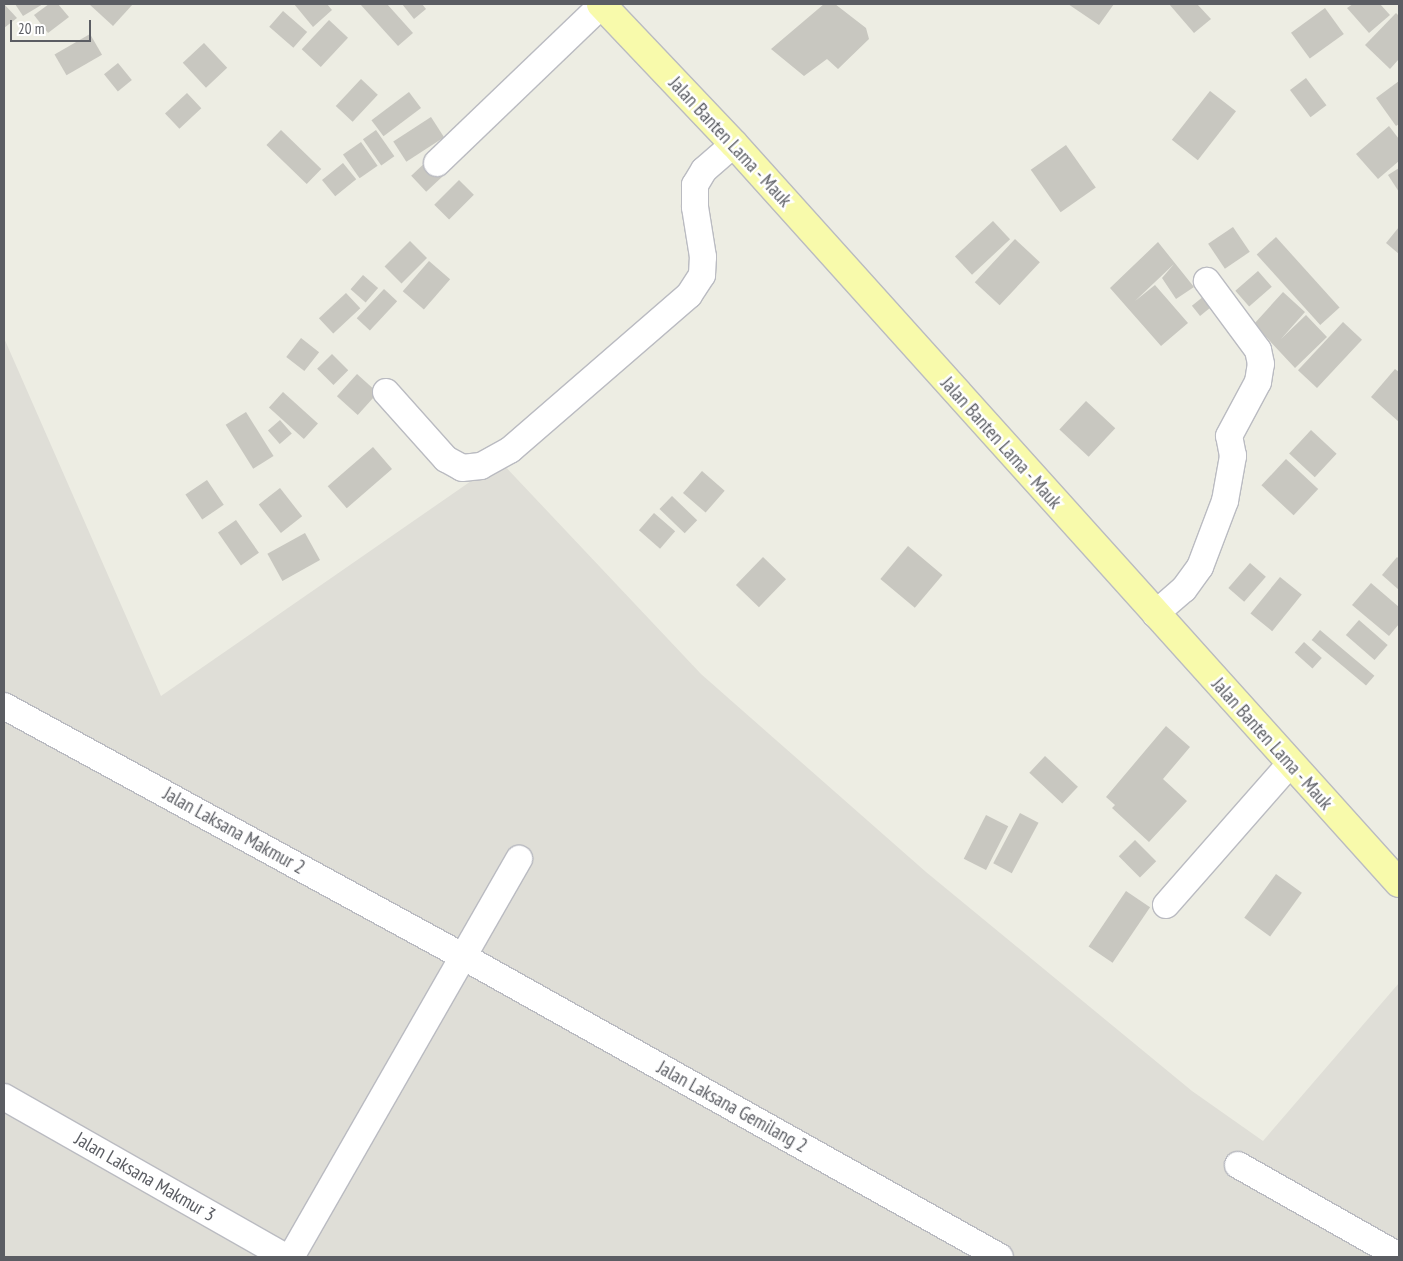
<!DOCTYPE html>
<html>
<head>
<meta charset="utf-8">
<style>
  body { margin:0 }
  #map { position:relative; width:1403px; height:1261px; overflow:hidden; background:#edede3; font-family:"PT Sans Narrow",sans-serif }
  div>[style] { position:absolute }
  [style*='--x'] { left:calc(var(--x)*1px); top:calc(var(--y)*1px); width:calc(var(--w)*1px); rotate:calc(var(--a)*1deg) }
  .industrial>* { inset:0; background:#dfded7 }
  .building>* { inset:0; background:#c8c7c0; transform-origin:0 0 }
  .roads { filter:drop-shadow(1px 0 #babbc1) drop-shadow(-1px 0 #babbc1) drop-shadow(0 1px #babbc1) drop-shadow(0 -1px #babbc1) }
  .minor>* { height:26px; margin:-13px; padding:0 13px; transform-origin:13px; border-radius:13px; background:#fff }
  .major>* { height:28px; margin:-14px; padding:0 14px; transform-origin:14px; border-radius:14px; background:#f8faab }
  span { translate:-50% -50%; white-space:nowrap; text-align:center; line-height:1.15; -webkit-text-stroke:5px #fff; paint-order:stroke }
  .street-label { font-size:19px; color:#5b5d63 }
  .frame { position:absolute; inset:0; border:5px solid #5b5d63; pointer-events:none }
  .scale { position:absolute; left:10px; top:20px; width:81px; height:22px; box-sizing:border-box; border:2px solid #5b5d63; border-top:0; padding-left:6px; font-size:15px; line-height:18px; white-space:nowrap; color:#5b5d63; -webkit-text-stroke:4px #fff; paint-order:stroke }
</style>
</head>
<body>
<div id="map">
  <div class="industrial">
    <div style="clip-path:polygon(4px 338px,161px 696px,500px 461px,701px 674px,926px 872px,1192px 1091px,1263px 1141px,1399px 983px,1399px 1257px,4px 1257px)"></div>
  </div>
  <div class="building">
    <div style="clip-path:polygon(4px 4px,17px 18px,4px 28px)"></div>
    <div style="clip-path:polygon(15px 4px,43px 4px,23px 16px)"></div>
    <div style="clip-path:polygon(49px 4px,58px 4px,69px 17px,48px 33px,34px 15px)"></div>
    <div style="clip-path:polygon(89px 4px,133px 4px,113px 26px)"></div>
    <div style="clip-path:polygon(294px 4px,327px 4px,332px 10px,313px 27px)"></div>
    <div style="clip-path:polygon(360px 4px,387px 4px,413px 33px,398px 46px)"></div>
    <div style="clip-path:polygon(402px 4px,422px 4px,426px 9px,414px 19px)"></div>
    <div style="clip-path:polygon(824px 4px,835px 4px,866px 28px,869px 39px,838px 69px,827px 59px,804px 76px,771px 49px)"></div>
    <div style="clip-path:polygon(1068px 4px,1114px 4px,1099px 25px)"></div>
    <div style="clip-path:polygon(1169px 4px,1197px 4px,1211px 19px,1194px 33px)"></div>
    <div style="clip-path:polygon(1353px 4px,1380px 4px,1390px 15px,1369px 33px,1347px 8px)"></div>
    <div style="left:1325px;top:8px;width:32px;height:42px;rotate:54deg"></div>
    <div style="left:283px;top:11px;width:32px;height:21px;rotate:41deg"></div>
    <div style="clip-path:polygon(1396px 13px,1399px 16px,1399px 59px,1390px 69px,1365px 45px)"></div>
    <div style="left:329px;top:20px;width:26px;height:40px;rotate:43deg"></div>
    <div style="left:90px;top:34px;width:24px;height:41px;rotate:60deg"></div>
    <div style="left:204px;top:43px;width:34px;height:29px;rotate:47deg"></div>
    <div style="left:118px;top:63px;width:22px;height:18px;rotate:51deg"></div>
    <div style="left:1306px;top:78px;width:34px;height:20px;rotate:53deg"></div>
    <div style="left:361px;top:79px;width:23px;height:37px;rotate:43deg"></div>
    <div style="clip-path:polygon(1399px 81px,1399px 124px,1396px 126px,1376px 98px)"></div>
    <div style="left:1210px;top:91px;width:33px;height:62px;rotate:38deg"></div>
    <div style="left:409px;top:92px;width:20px;height:47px;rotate:53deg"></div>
    <div style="left:187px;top:93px;width:21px;height:30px;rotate:47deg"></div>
    <div style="left:431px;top:117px;width:24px;height:45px;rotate:57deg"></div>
    <div style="clip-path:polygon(1389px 126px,1399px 139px,1399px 161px,1378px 179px,1356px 154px)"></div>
    <div style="left:281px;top:130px;width:56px;height:21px;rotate:44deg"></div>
    <div style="left:376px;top:130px;width:32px;height:16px;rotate:55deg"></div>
    <div style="left:361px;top:142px;width:29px;height:22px;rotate:55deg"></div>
    <div style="left:1066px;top:145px;width:52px;height:43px;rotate:55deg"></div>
    <div style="left:428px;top:160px;width:22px;height:23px;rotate:47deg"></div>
    <div style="left:343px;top:163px;width:21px;height:27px;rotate:51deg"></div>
    <div style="clip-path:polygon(1399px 168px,1399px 192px,1388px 175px)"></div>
    <div style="left:459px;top:180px;width:21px;height:35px;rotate:45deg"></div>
    <div style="left:993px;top:221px;width:25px;height:52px;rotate:47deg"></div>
    <div style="left:1233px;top:227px;width:30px;height:30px;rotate:56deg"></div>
    <div style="clip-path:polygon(1399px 227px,1399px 254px,1386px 243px)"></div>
    <div style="left:1276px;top:237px;width:95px;height:26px;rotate:48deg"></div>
    <div style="left:1015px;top:239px;width:34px;height:59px;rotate:43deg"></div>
    <div style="left:410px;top:241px;width:24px;height:36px;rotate:45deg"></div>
    <div style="clip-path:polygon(1158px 242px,1194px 287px,1176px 299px,1162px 278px,1174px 264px,1135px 301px,1155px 285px,1188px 323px,1161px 346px,1110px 288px)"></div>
    <div style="left:429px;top:261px;width:28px;height:40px;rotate:41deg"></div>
    <div style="left:1258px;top:271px;width:21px;height:30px;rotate:49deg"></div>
    <div style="left:363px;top:275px;width:20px;height:19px;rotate:41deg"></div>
    <div style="left:384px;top:289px;width:18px;height:40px;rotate:43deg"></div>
    <div style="left:1209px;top:292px;width:13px;height:22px;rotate:51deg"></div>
    <div style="clip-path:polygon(1283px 292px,1305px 312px,1281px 339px,1306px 315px,1327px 337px,1295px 368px,1254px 324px)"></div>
    <div style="left:346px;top:293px;width:21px;height:37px;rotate:47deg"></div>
    <div style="left:1343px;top:322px;width:26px;height:66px;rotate:43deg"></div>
    <div style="left:301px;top:338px;width:23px;height:24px;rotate:38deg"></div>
    <div style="left:332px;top:354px;width:23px;height:21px;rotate:45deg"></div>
    <div style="clip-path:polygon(1395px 369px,1399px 372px,1399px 422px,1371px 397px)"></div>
    <div style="left:357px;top:374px;width:28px;height:30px;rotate:42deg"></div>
    <div style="left:283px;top:392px;width:47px;height:21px;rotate:42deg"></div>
    <div style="left:1086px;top:401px;width:40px;height:39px;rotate:43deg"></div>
    <div style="left:246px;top:412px;width:52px;height:24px;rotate:58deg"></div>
    <div style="left:280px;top:420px;width:18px;height:16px;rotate:49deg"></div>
    <div style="left:1311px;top:430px;width:35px;height:32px;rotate:43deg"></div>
    <div style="left:373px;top:447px;width:29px;height:60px;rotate:49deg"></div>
    <div style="left:1286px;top:459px;width:44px;height:36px;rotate:43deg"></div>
    <div style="left:702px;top:471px;width:30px;height:29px;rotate:41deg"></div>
    <div style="left:207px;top:480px;width:30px;height:26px;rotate:56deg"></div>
    <div style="left:280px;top:488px;width:36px;height:27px;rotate:52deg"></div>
    <div style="left:672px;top:496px;width:35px;height:18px;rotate:44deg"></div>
    <div style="left:654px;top:513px;width:28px;height:23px;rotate:41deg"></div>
    <div style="left:236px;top:520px;width:40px;height:22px;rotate:55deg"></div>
    <div style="left:305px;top:533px;width:31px;height:43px;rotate:61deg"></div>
    <div style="left:908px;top:546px;width:45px;height:43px;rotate:40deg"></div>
    <div style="left:763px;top:557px;width:32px;height:39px;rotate:44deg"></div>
    <div style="clip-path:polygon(1397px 557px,1399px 559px,1399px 590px,1382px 575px)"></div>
    <div style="left:1250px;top:563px;width:21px;height:33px;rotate:41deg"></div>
    <div style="left:1280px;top:577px;width:28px;height:47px;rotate:39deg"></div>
    <div style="clip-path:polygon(1371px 583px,1399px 607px,1399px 624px,1389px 636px,1352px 605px)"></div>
    <div style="left:1359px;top:620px;width:38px;height:20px;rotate:41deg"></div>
    <div style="left:1320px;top:630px;width:71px;height:13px;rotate:40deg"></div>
    <div style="left:1304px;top:642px;width:24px;height:14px;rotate:42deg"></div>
    <div style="clip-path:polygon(1166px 726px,1190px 747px,1163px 779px,1187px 801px,1149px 842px,1112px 808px,1115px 805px,1106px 797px)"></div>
    <div style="left:1045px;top:756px;width:45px;height:23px;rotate:43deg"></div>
    <div style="left:1020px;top:813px;width:21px;height:57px;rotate:28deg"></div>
    <div style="left:986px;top:815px;width:25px;height:49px;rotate:27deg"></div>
    <div style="left:1135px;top:840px;width:30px;height:23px;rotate:45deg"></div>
    <div style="left:1276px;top:874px;width:32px;height:54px;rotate:36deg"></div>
    <div style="left:1126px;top:891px;width:29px;height:67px;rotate:34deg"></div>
  </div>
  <div class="roads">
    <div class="minor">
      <div style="--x:437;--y:163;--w:228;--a:-43.8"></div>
      <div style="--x:386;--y:392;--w:90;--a:48.2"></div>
      <div style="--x:446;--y:459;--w:18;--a:29"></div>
      <div style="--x:462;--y:468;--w:19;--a:-6"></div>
      <div style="--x:481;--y:466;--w:33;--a:-29"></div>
      <div style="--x:510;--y:450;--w:237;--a:-40.9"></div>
      <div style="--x:689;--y:295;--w:24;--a:-57"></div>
      <div style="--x:702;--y:275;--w:18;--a:-87"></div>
      <div style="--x:703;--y:257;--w:51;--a:-99.1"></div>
      <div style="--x:695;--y:207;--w:22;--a:-90"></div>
      <div style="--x:695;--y:185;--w:17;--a:-59"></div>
      <div style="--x:704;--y:170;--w:40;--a:-41"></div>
      <div style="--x:1155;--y:614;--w:38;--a:-41"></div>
      <div style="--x:1184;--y:589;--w:27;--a:-54"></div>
      <div style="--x:1200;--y:567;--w:71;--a:-69.3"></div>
      <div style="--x:1225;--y:501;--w:46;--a:-79.9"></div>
      <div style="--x:1233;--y:456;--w:20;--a:-101"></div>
      <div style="--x:1229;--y:436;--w:61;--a:-61.8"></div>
      <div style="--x:1258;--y:382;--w:18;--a:-81"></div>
      <div style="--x:1261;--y:364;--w:14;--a:-102"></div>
      <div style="--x:1258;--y:350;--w:86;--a:-126.5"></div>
      <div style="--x:4;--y:706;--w:524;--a:28.62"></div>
      <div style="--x:464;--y:957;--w:614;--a:29.24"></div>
      <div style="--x:1166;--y:905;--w:186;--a:-48.7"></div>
      <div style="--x:4;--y:1097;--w:324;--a:29.6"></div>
      <div style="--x:1238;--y:1165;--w:185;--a:29.5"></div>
      <div style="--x:291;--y:1257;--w:459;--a:-60.2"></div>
    </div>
    <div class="major">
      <div style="--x:601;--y:4;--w:193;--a:46.5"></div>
      <div style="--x:734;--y:144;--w:994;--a:48.02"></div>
    </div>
  </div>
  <div class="street-label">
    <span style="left:730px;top:142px;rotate:47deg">Jalan Banten Lama - Mauk</span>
    <span style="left:1001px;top:443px;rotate:48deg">Jalan Banten Lama - Mauk</span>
    <span style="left:1272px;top:744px;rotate:48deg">Jalan Banten Lama - Mauk</span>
    <span style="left:234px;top:831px;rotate:29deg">Jalan Laksana Makmur 2</span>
    <span style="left:732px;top:1107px;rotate:29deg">Jalan Laksana Gemilang 2</span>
    <span style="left:145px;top:1177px;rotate:30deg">Jalan Laksana Makmur 3</span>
  </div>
  <div class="frame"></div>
  <div class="scale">20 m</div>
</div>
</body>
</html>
